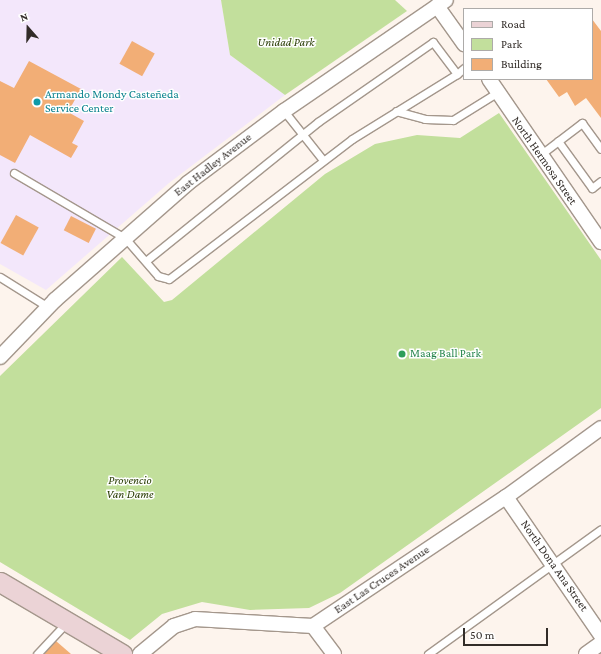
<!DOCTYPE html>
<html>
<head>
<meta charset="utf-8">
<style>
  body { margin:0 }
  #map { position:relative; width:601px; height:654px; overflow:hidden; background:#fdf4ed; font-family:"Crimson Pro",serif }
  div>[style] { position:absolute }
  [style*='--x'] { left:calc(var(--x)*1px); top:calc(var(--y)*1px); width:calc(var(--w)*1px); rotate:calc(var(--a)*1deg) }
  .industrial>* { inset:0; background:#f3e7fb }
  .green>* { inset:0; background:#c2df9c }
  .building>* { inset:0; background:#f2ae76; transform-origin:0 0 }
  .roads { filter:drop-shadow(1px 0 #a4978c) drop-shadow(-1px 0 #a4978c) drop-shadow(0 1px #a4978c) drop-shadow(0 -1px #a4978c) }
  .lane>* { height:7px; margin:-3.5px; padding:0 3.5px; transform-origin:3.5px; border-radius:3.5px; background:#fff }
  .street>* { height:14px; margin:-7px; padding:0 7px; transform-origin:7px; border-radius:7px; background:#fff }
  .secondary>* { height:19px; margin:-9.5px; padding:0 9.5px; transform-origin:9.5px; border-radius:9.5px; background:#ebd3d6 }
  .dots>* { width:11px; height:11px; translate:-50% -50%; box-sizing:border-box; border:2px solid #fff; border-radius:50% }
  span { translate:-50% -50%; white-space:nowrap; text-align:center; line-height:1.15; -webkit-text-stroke:3px #fff; paint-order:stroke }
  .park-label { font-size:12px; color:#2a3d04; font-style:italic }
  .culture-label { font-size:12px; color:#0d838f }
  .left { translate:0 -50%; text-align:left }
  .street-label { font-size:12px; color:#322c28 }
  .leisure-label { font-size:12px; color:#27864d }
  .legend { position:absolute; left:463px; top:8px; width:130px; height:72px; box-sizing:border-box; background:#fff; border:1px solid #adaba9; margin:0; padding:5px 7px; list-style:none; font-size:12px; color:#322c28 }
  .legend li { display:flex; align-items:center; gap:8px; height:20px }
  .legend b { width:20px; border:1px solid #adaba9 }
  .north { position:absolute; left:8px; top:8px; width:40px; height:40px; -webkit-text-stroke:3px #fff; paint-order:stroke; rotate:340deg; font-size:11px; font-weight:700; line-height:16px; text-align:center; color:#322c28 }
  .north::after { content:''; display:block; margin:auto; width:14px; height:18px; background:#322c28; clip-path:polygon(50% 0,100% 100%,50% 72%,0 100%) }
  .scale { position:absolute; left:463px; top:628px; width:85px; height:18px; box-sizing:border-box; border:2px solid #322c28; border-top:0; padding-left:5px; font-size:12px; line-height:14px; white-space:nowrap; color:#322c28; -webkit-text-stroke:3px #fff; paint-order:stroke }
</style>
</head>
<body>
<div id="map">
  <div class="industrial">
    <div style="clip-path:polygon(0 0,221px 0,230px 55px,285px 95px,169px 183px,46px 290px,0 264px)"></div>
  </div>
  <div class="green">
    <div style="clip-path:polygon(221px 0,395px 0,407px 11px,285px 95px,230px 55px)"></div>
    <div style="clip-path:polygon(499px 113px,601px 260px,601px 408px,340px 593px,309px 608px,250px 610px,202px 602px,162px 614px,130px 640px,0 562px,0 376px,122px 257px,164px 302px,172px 300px,325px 174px,375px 144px,417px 135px,460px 138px)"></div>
  </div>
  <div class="building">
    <div style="clip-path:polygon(592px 19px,601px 31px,601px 118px,586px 98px,575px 106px,567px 92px,559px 97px,546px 79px,592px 79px)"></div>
    <div style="left:132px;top:41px;width:26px;height:26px;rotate:29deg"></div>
    <div style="clip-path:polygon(29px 61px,81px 89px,68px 112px,84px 121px,72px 143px,78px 146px,71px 158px,30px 135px,15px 163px,0 155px,0 81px,14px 88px)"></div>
    <div style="left:16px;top:215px;width:26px;height:32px;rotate:29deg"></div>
    <div style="left:71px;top:216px;width:28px;height:16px;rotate:27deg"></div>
    <div style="clip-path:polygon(56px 641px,71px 654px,44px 654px)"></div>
  </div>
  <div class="roads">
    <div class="lane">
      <div style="--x:457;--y:74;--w:9;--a:-41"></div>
      <div style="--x:284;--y:111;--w:63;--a:51.5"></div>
      <div style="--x:396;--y:111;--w:30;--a:15"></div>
      <div style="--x:425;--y:119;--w:28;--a:2"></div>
      <div style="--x:453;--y:120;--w:53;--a:-31.9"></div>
      <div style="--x:558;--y:141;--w:58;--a:54.1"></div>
      <div style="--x:592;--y:188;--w:11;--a:-38"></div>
      <div style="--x:540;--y:155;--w:53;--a:-37.3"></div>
      <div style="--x:582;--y:123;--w:32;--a:54"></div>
      <div style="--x:14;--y:173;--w:129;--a:30.4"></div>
      <div style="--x:125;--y:238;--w:50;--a:49"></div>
      <div style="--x:158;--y:276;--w:11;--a:15"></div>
      <div style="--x:169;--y:279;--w:230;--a:-37.4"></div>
      <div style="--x:352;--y:139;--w:123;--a:-31.8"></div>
      <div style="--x:457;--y:74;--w:40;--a:-127"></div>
      <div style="--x:433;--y:42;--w:140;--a:145.2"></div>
      <div style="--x:318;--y:122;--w:221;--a:141.1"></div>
      <div style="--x:0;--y:277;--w:57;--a:32"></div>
      <div style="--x:37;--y:654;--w:42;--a:-46.9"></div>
      <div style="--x:428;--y:654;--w:213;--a:-35.8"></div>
    </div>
    <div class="street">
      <div style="--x:437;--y:6;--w:47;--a:54.6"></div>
      <div style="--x:489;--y:79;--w:198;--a:55.5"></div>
      <div style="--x:0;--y:357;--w:79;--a:-46"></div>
      <div style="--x:55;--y:300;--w:177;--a:-41.3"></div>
      <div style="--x:188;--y:183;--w:120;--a:-36.9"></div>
      <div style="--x:284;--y:111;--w:196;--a:-34.4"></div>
      <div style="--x:506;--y:497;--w:168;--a:55.5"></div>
      <div style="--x:313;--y:626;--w:35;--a:53"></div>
      <div style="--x:140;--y:654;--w:44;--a:-39.5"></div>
      <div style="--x:174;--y:626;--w:22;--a:-18"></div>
      <div style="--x:195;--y:619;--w:118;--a:3.4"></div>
      <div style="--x:313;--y:626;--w:232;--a:-33.8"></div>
      <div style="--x:506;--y:497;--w:117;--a:-36"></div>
      <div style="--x:586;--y:654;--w:19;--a:-36"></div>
    </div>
    <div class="secondary">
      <div style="--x:0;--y:582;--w:142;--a:30.5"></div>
    </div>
  </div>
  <div class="dots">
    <div style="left:37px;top:102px;background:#0f9aa8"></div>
    <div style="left:402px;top:354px;background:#2e9e5b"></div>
  </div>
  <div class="park-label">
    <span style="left:286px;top:43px">Unidad Park</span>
    <span style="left:130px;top:488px">Provencio<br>Van Dame</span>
  </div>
  <div class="culture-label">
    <span class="left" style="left:45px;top:102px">Armando Mondy Casteñeda<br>Service Center</span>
  </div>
  <div class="street-label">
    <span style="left:544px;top:161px;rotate:55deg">North Hermosa Street</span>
    <span style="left:213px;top:165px;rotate:-38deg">East Hadley Avenue</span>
    <span style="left:554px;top:566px;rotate:55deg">North Dona Ana Street</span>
    <span style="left:382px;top:580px;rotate:-34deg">East Las Cruces Avenue</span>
  </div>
  <div class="leisure-label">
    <span class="left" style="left:410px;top:354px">Maag Ball Park</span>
  </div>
  <ul class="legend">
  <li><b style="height:5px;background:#ebd3d6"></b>Road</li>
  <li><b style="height:11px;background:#c2df9c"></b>Park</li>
  <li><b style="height:11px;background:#f2ae76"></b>Building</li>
  </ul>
  <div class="north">N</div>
  <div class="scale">50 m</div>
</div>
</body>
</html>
